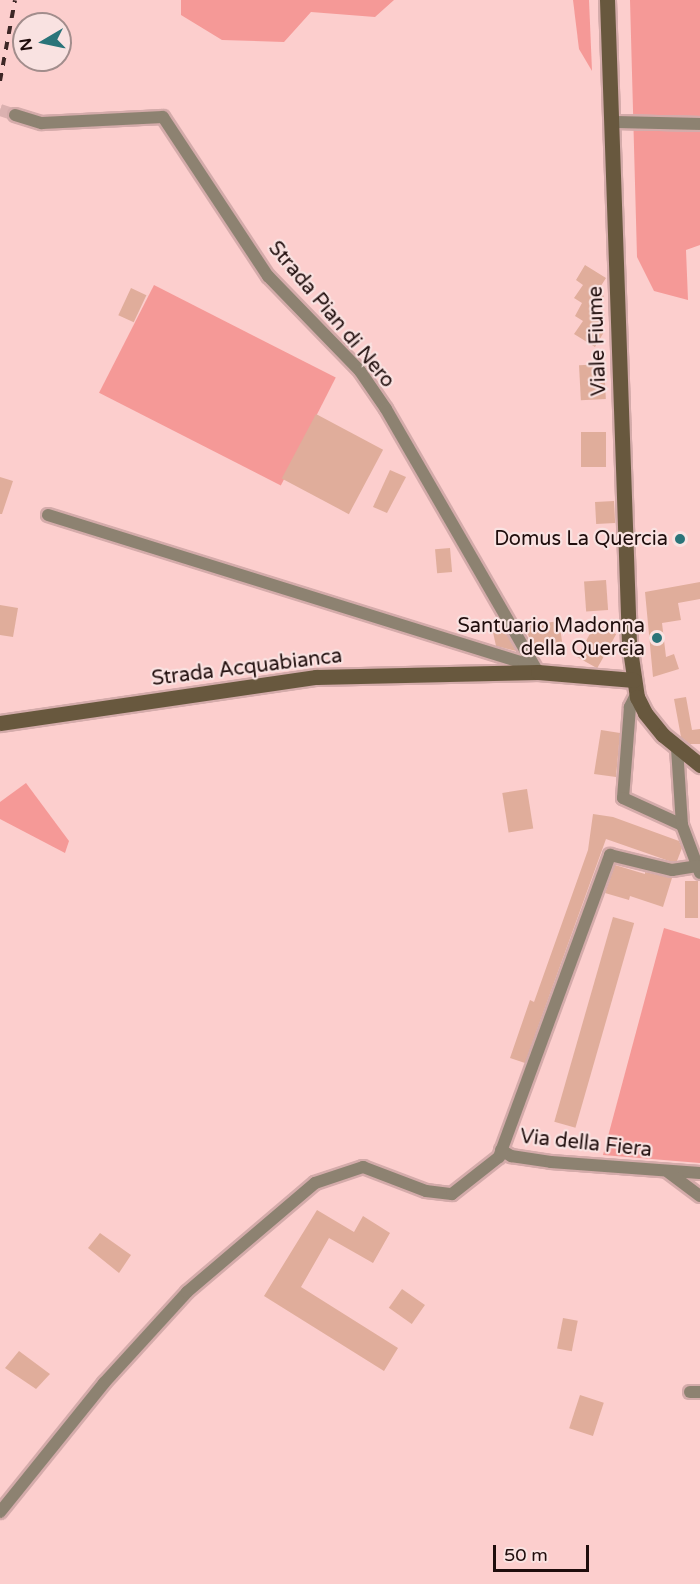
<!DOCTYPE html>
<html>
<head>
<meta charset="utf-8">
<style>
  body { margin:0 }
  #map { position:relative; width:700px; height:1584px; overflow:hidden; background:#fccecd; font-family:"Varela Round",sans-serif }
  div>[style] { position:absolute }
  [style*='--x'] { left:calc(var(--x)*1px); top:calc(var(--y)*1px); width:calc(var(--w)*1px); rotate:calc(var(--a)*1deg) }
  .green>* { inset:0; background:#f59997; transform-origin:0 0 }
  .building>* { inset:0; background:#e0ad9b; transform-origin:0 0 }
  .street-tunnel>* { height:12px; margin-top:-6px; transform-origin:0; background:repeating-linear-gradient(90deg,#dbb1b0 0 12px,transparent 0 18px) }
  .roads { filter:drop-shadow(2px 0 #d4abaa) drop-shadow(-2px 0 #d4abaa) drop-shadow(0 2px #d4abaa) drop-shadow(0 -2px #d4abaa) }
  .street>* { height:12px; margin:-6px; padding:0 6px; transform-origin:6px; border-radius:6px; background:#8d8271 }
  .secondary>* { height:15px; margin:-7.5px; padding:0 7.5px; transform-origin:7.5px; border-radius:7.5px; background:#68583e }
  .rail>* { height:4px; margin-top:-2px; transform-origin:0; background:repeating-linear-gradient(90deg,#3d2726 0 8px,transparent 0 16px) }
  .dots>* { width:16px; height:16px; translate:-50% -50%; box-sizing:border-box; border:3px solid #f9e2e1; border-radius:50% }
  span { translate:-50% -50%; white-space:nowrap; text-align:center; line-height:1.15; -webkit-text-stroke:4.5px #f9e2e1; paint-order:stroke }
  .street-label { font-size:20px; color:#1f0d0c }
  .poi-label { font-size:20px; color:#1f0d0c }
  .right { translate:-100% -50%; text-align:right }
  .north { position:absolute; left:12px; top:12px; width:60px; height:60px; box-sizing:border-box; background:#f9e2e1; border:2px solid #a28d8c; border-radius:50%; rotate:261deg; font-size:16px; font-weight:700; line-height:24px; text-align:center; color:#1f0d0c }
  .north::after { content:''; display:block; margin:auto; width:21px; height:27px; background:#2a7479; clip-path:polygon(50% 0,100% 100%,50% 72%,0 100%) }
  .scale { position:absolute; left:493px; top:1545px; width:96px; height:27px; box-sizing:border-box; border:3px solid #1f0d0c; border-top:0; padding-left:8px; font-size:18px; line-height:21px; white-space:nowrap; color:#1f0d0c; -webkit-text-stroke:4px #f9e2e1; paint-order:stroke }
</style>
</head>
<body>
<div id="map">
  <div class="green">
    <div style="clip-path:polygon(181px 0,394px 0,375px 17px,311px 12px,284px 42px,222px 40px,181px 15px)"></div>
    <div style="clip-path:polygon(573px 0,589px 0,592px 71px,579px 49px)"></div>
    <div style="clip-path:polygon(630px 0,700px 0,700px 245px,686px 250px,688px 300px,654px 291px,637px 257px)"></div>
    <div style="left:154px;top:285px;width:204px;height:121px;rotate:27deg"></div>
    <div style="clip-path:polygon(26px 783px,69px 841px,65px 853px,0 819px,0 802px)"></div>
    <div style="clip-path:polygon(664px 928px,700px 939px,700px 1163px,603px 1155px)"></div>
  </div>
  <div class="building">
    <div style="clip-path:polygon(585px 265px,606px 278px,597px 292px,604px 296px,596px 308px,605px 314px,597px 327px,604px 332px,595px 347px,574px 334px,583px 321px,575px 316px,582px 303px,574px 298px,583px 285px,576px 280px)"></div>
    <div style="left:131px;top:288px;width:17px;height:30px;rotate:25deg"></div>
    <div style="left:604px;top:364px;width:35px;height:25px;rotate:87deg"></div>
    <div style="left:316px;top:414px;width:76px;height:73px;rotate:28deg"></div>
    <div style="left:606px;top:432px;width:35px;height:25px;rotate:90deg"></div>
    <div style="clip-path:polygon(390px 470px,406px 477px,387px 513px,373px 507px)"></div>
    <div style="clip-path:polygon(0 477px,13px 481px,2px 514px,0 514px)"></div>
    <div style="left:614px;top:501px;width:22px;height:19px;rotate:87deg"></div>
    <div style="left:450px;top:548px;width:24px;height:15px;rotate:85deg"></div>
    <div style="left:606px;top:580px;width:30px;height:22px;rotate:86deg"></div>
    <div style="clip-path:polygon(700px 582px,700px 599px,678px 603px,681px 620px,662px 623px,666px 657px,674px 654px,679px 669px,653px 677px,645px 592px)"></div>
    <div style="clip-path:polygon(0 605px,18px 608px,13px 637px,0 635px)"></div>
    <div style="clip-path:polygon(499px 620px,516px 651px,496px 646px,491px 623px)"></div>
    <div style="clip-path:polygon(559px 621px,563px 648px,536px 652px,524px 626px)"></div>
    <div style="left:596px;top:623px;width:23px;height:39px;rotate:29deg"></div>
    <div style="clip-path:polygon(686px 697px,692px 730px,700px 729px,700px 744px,690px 744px,681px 737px,674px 699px)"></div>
    <div style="clip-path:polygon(601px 730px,620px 733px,616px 777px,594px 774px)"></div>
    <div style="left:527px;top:789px;width:40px;height:25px;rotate:81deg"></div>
    <div style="clip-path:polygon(593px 814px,613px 817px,679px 841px,682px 848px,677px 861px,672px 862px,606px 839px,525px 1063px,510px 1058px,530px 1000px,534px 1002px,588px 850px)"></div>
    <div style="clip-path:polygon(615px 865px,645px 874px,645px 872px,672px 878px,663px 907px,630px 896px,629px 900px,605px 893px)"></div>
    <div style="left:685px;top:881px;width:13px;height:37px"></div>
    <div style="left:613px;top:917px;width:22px;height:213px;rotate:16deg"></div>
    <div style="clip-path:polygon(317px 1210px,354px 1232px,363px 1216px,390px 1233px,373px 1263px,329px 1238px,301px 1287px,398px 1348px,384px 1371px,264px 1296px)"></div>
    <div style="clip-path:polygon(100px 1233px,131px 1255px,119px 1273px,88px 1248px)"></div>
    <div style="left:402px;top:1289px;width:28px;height:23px;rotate:35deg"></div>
    <div style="left:563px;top:1318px;width:15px;height:31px;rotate:11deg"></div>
    <div style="clip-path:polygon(19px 1351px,50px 1374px,36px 1389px,5px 1368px)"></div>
    <div style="left:580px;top:1395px;width:25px;height:35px;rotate:18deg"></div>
  </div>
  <div class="street-tunnel">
    <div style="--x:0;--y:110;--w:16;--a:18"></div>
  </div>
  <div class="roads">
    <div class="street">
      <div style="--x:15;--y:115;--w:28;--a:17"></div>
      <div style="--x:42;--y:123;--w:121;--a:-2.8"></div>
      <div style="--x:163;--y:117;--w:191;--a:56.6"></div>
      <div style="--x:268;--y:276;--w:132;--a:45.9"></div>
      <div style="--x:360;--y:371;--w:46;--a:55.6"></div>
      <div style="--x:386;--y:409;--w:304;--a:60"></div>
      <div style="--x:611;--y:122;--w:89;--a:1.3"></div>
      <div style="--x:48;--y:515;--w:498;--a:17.3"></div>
      <div style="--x:524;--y:663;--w:16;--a:35"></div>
      <div style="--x:637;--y:693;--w:16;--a:117"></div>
      <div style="--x:630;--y:707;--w:91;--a:94.4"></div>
      <div style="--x:623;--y:798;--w:65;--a:24.6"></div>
      <div style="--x:677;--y:748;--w:77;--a:86.3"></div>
      <div style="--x:682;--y:825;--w:51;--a:69.4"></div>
      <div style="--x:501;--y:1150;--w:12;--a:31"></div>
      <div style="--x:511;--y:1156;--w:40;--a:8.5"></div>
      <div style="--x:551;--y:1162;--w:149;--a:4.2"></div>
      <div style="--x:668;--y:1172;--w:40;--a:37"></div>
      <div style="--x:690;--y:1392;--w:10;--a:0"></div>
      <div style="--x:0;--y:1512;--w:166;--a:-51.1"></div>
      <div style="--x:104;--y:1383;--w:123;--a:-47.6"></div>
      <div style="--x:187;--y:1292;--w:168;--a:-40.4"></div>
      <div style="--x:315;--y:1183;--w:51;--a:-18.4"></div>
      <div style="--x:363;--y:1167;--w:67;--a:20.9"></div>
      <div style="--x:426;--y:1191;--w:26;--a:7"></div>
      <div style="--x:452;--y:1194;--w:60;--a:-38.2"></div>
      <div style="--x:499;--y:1157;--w:322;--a:-69.8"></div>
      <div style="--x:610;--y:855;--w:64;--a:13.6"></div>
      <div style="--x:672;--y:870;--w:25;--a:-9"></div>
    </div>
    <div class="secondary">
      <div style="--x:607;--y:0;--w:643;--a:88.04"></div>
      <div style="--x:629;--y:643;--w:55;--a:81.6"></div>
      <div style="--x:637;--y:697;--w:18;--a:63"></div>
      <div style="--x:645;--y:713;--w:28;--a:51"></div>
      <div style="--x:663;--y:735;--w:48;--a:39"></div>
      <div style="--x:0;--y:723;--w:319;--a:-8.3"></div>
      <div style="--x:316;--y:677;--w:222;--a:-1.3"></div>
      <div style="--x:538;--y:672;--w:96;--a:4.8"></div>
    </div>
  </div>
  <div class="rail">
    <div style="--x:0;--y:81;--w:82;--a:-79.5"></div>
  </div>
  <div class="dots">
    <div style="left:680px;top:539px;background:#2a7479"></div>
    <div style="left:657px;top:638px;background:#2a7479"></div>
  </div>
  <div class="street-label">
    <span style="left:331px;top:315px;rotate:50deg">Strada Pian di Nero</span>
    <span style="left:598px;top:341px;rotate:-92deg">Viale Fiume</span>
    <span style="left:247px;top:668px;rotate:-7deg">Strada Acquabianca</span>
    <span style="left:586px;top:1144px;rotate:6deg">Via della Fiera</span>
  </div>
  <div class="poi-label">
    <span class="right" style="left:668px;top:539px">Domus La Quercia</span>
    <span class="right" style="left:645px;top:638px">Santuario Madonna<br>della Quercia</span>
  </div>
  <div class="north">N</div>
  <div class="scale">50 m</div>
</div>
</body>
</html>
